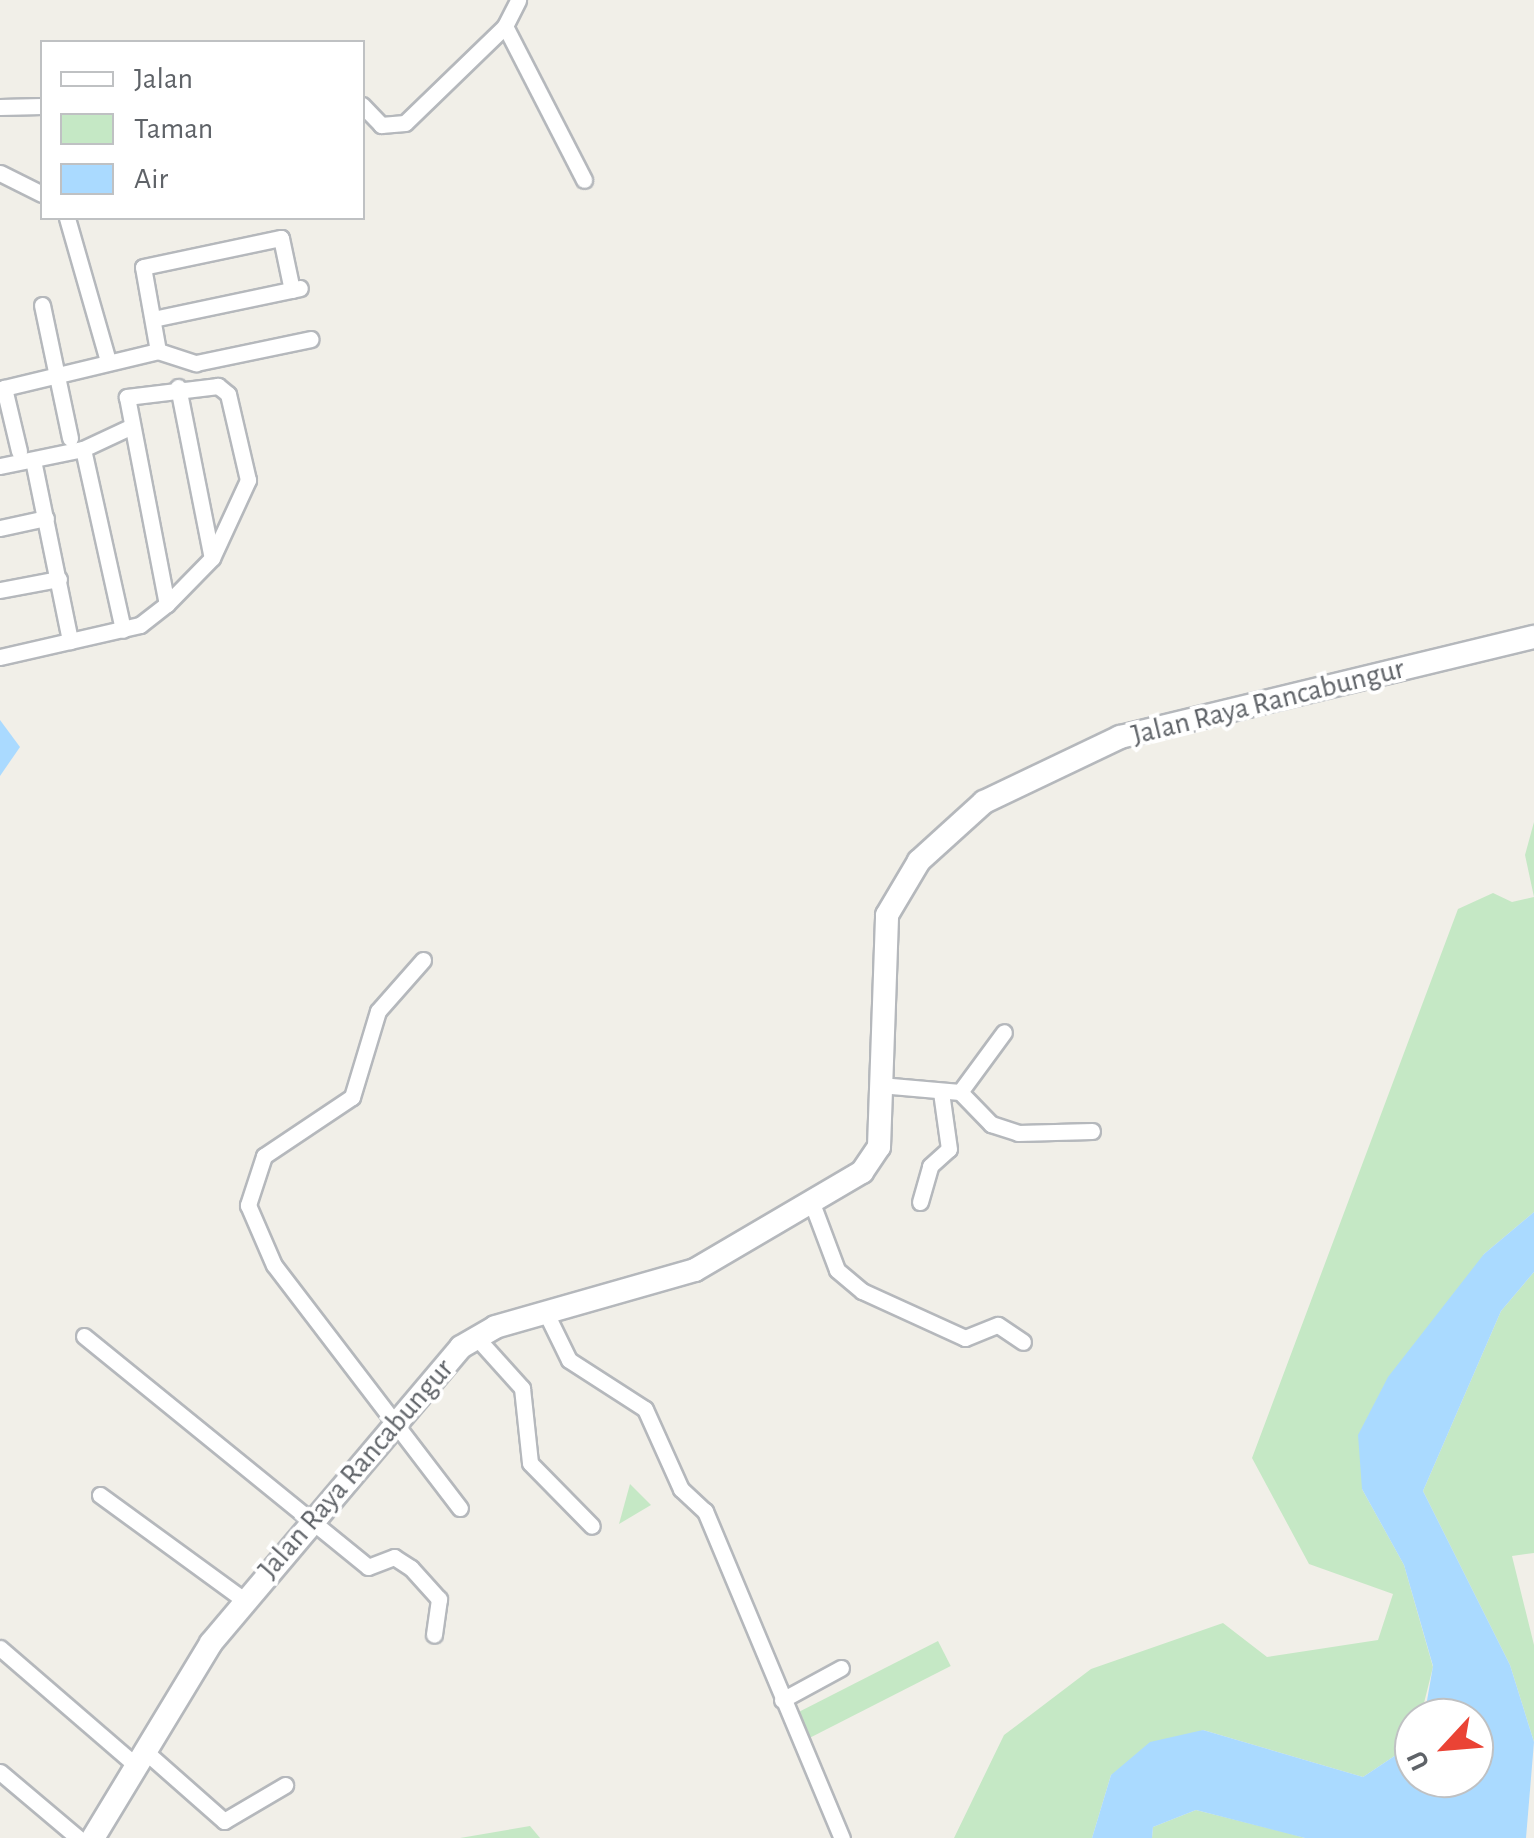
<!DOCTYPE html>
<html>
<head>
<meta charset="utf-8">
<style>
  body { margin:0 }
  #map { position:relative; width:1534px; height:1838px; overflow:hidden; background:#f1efe8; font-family:"Alegreya Sans",sans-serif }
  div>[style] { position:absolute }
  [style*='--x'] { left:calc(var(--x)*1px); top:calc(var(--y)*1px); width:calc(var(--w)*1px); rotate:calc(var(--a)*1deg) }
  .green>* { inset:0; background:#c5e8c5; transform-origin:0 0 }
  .water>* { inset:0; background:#aadaff }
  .roads { filter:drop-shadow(2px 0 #b5b8bc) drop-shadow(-2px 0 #b5b8bc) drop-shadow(0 2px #b5b8bc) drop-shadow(0 -2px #b5b8bc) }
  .minor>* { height:15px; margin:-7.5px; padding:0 7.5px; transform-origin:7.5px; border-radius:7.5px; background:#fff }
  .secondary>* { height:22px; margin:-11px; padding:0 11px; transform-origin:11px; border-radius:11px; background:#fff }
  span { translate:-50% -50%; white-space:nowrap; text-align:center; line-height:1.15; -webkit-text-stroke:8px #fff; paint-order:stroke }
  .street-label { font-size:30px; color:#5f6368 }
  .legend { position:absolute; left:40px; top:40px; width:325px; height:180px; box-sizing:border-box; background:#fff; border:2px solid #bfc1c3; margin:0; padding:12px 18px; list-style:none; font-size:30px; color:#5f6368 }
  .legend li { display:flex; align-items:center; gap:20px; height:50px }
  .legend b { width:50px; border:2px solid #bfc1c3 }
  .north { position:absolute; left:1394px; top:1698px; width:100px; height:100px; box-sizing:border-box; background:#fff; border:2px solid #bfc1c3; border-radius:50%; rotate:244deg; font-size:28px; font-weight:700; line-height:40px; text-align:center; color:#5f6368 }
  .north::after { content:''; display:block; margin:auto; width:35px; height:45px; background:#ea4335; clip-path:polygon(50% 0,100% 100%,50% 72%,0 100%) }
</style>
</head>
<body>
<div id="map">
  <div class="green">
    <div style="clip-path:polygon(1534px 822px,1534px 1212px,1484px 1254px,1362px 1489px,1404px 1565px,1433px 1667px,1414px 1743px,1363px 1777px,1203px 1730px,1111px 1775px,1092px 1838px,954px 1838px,1004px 1735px,1091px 1669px,1223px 1623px,1267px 1657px,1378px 1640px,1393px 1594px,1309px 1564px,1252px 1458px,1458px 909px,1493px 893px,1512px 902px,1534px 897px,1525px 855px)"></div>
    <div style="clip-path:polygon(1534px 1272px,1534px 1553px,1512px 1556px,1534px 1645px,1534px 1742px,1510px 1665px,1423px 1491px,1501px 1311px)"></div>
    <div style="clip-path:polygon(630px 1484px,651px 1505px,619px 1524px)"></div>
    <div style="left:938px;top:1641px;width:28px;height:158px;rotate:63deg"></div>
    <div style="clip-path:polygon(1196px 1810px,1288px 1833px,1305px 1838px,1152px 1838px,1153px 1827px)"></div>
    <div style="clip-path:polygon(530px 1826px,540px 1838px,460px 1838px)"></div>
  </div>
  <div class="water">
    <div style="clip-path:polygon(0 720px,20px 747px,0 776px)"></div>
    <div style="clip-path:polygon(1534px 1212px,1534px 1272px,1501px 1311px,1423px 1491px,1510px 1665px,1534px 1742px,1526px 1838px,1305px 1838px,1196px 1810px,1153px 1827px,1152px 1838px,1092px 1838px,1111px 1775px,1150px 1742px,1203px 1730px,1363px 1777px,1414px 1743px,1414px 1778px,1474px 1778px,1474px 1718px,1424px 1718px,1433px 1666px,1404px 1565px,1362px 1489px,1358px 1435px,1388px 1377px,1484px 1254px)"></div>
  </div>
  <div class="roads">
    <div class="minor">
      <div style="--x:505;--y:26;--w:173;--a:62.8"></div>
      <div style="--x:362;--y:105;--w:28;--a:46"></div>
      <div style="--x:381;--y:125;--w:24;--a:-5"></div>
      <div style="--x:405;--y:123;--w:139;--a:-44.1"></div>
      <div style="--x:505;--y:26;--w:29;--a:-63"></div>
      <div style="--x:0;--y:107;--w:42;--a:-1.4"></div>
      <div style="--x:0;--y:173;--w:47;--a:26.6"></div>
      <div style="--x:67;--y:218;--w:149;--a:74"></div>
      <div style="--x:42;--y:305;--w:136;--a:78.1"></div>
      <div style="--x:153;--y:319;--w:150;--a:-11.9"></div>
      <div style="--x:158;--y:351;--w:85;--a:-100.1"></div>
      <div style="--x:143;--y:267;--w:141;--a:-11.9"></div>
      <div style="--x:281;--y:238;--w:53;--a:78.1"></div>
      <div style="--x:178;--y:387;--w:174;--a:78.8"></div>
      <div style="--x:83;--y:449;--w:185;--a:77.5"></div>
      <div style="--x:19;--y:451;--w:65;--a:-103.4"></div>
      <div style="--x:4;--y:388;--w:158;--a:-13.5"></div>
      <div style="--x:158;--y:351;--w:40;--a:18"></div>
      <div style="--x:196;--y:363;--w:117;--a:-11.8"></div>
      <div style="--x:33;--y:460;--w:185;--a:78.4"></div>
      <div style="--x:0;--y:466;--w:85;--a:-11.6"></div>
      <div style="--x:83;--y:449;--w:52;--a:-25.1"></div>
      <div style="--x:0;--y:528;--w:47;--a:-12.3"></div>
      <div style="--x:0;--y:590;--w:60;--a:-10.6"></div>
      <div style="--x:0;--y:657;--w:144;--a:-12.9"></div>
      <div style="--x:140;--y:625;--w:34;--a:-38"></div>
      <div style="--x:167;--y:604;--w:64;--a:-45.6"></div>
      <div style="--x:212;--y:558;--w:86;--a:-65.2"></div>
      <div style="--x:248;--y:480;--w:88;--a:-103.1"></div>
      <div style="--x:228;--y:394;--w:13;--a:-141"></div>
      <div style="--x:218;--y:386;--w:92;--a:173.1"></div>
      <div style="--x:127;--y:397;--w:211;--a:79.1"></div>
      <div style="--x:423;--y:960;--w:68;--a:131.4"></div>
      <div style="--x:378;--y:1011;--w:90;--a:106.8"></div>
      <div style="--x:352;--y:1097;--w:106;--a:146.2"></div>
      <div style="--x:264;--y:1156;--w:52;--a:108.1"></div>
      <div style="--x:248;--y:1205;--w:65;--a:66.6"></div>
      <div style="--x:274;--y:1265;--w:306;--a:52.6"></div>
      <div style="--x:880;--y:1085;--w:80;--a:5"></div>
      <div style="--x:960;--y:1092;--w:45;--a:45.9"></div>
      <div style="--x:991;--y:1124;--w:28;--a:18"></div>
      <div style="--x:1018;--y:1133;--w:74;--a:-1.5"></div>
      <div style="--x:960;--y:1092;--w:74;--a:-53.7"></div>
      <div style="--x:920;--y:1202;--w:37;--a:-74"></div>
      <div style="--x:930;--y:1166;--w:25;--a:-42"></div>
      <div style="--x:949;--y:1149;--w:58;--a:-98"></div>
      <div style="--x:813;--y:1206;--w:68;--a:69.4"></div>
      <div style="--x:837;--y:1270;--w:33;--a:40"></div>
      <div style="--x:862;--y:1291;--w:113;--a:24.5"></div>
      <div style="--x:965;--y:1338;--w:35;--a:-22"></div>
      <div style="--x:998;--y:1325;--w:30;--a:34"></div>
      <div style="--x:546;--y:1313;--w:52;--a:63.9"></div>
      <div style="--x:569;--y:1360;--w:90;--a:32.8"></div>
      <div style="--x:645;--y:1409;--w:88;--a:65.8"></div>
      <div style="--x:681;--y:1489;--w:33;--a:43"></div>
      <div style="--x:705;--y:1511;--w:355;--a:67.3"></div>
      <div style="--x:84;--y:1336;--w:366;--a:39.1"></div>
      <div style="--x:368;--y:1567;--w:28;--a:-21"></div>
      <div style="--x:394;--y:1557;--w:20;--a:33"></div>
      <div style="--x:411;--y:1568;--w:42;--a:47.9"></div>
      <div style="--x:439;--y:1599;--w:36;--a:98"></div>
      <div style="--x:476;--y:1337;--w:69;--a:48"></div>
      <div style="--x:522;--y:1388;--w:75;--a:83.9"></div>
      <div style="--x:530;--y:1463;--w:88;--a:45.5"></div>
      <div style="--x:100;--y:1495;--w:178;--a:36.1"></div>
      <div style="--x:0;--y:1648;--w:182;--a:40.8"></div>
      <div style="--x:782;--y:1700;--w:67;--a:-28.5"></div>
      <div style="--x:147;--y:1753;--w:103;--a:41.4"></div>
      <div style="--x:224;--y:1821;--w:71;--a:-30.5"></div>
      <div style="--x:0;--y:1772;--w:102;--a:40.2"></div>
    </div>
    <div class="secondary">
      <div style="--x:93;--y:1838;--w:228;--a:-58.8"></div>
      <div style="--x:211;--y:1643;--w:387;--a:-49.8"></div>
      <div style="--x:461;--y:1347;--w:39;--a:-30"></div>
      <div style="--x:495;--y:1327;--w:208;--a:-15.9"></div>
      <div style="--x:695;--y:1270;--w:194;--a:-30.4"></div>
      <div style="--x:862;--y:1172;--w:30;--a:-56"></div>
      <div style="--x:879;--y:1147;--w:232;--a:-88"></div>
      <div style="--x:887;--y:915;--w:63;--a:-59.3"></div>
      <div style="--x:919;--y:861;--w:88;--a:-42.2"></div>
      <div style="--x:984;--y:802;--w:151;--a:-25.5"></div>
      <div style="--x:1120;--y:737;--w:426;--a:-13.6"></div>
    </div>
  </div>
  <div class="street-label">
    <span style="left:1268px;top:702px;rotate:-14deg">Jalan Raya Rancabungur</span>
    <span style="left:356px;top:1469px;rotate:-49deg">Jalan Raya Rancabungur</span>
  </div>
  <ul class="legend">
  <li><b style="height:12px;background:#fff"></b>Jalan</li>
  <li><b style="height:28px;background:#c5e8c5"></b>Taman</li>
  <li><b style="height:28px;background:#aadaff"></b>Air</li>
  </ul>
  <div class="north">U</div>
</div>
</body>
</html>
